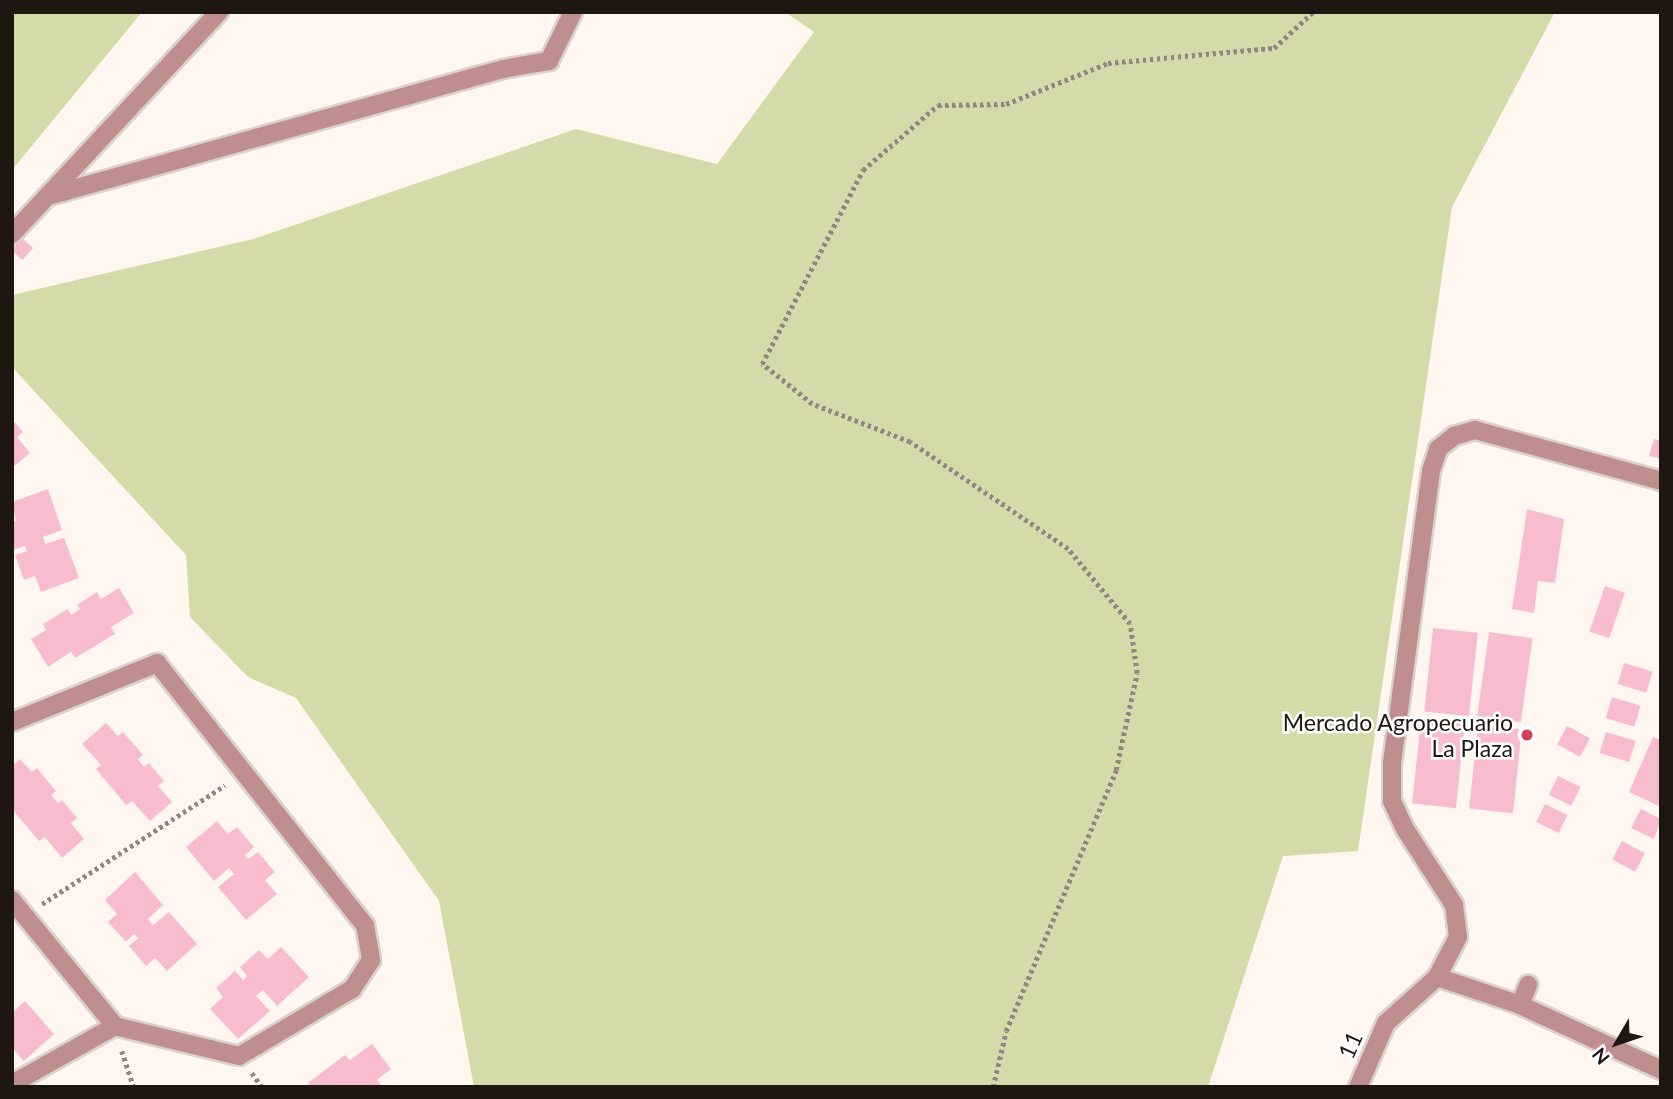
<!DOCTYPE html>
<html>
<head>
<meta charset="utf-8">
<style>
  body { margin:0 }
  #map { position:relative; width:1673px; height:1099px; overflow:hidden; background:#fff6f0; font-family:Lato,sans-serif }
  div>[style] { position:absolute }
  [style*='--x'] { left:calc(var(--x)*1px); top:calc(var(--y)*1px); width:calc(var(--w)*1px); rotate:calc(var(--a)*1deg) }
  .green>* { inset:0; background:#d4dba8 }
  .building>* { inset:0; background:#f8bccf; transform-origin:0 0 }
  .path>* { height:4.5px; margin-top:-2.25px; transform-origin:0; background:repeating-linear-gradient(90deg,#908782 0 3.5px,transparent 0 7px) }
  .roads { filter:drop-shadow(2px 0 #dbd2cc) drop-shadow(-2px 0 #dbd2cc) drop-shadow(0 2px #dbd2cc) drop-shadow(0 -2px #dbd2cc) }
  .minor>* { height:18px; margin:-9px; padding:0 9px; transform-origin:9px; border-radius:9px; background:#bf8e8e }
  .dots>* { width:19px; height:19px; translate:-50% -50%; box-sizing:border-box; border:4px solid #fff; border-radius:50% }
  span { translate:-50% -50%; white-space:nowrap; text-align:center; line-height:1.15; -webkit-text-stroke:5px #fff; paint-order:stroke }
  .poi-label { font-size:23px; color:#1e1611 }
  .right { translate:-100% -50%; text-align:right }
  .street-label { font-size:23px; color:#1e1611 }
  .frame { position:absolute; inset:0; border:14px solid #1e1611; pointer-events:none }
  .north { position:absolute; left:1582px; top:1008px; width:70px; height:70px; -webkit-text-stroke:5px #fff; paint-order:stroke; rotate:231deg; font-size:19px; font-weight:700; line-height:28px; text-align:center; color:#1e1611 }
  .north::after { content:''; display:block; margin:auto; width:24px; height:32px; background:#1e1611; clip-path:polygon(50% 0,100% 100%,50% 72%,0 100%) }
</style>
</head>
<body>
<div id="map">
  <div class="green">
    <div style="clip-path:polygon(12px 12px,142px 12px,12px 170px)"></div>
    <div style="clip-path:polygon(785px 12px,1555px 12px,1452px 207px,1358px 851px,1283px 856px,1208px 1087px,474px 1087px,439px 901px,296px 698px,248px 677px,190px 617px,186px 555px,12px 367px,12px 295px,253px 239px,576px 129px,717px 164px,814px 32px)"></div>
  </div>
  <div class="building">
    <div style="left:22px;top:238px;width:15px;height:16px;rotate:42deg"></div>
    <div style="clip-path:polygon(12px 419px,23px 432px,17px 437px,30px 453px,12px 468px)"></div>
    <div style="clip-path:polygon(1654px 439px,1661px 441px,1661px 459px,1649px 456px)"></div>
    <div style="clip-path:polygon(48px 489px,62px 530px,43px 537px,45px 544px,64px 538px,79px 578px,41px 592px,35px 576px,24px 580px,15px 555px,27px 551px,25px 546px,13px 550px,12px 547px,12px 522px,16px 521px,12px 502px)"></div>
    <div style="clip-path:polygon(1527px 509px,1564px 519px,1555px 583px,1538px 581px,1534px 613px,1512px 609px)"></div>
    <div style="left:1605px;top:586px;width:21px;height:48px;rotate:19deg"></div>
    <div style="clip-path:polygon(119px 588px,134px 613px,111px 627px,115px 634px,75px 658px,71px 652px,48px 667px,31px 639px,46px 630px,43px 624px,68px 609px,71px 615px,80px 609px,77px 605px,97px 592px,101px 599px)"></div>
    <div style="left:1433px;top:628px;width:45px;height:84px;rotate:6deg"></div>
    <div style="left:1489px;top:632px;width:44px;height:85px;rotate:8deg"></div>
    <div style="left:1624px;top:663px;width:30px;height:22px;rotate:17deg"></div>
    <div style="left:1612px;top:697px;width:30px;height:22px;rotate:17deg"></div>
    <div style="left:1421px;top:719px;width:44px;height:85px;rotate:6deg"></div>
    <div style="clip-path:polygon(106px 723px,118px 736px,123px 732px,143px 755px,138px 759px,144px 767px,149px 763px,164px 781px,158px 786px,172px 802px,150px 821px,132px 801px,126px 805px,96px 769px,101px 765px,82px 744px)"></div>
    <div style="left:1478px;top:725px;width:44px;height:84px;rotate:6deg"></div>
    <div style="left:1567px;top:726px;width:26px;height:21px;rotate:28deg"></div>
    <div style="left:1606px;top:732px;width:31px;height:22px;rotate:17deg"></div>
    <div style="clip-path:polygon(1653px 737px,1661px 740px,1661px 807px,1629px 792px)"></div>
    <div style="clip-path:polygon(20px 759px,32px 772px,37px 768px,56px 791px,51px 795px,58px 803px,62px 800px,77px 818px,71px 823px,84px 839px,62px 858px,45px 837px,39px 841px,12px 809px,12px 766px)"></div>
    <div style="left:1558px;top:776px;width:25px;height:21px;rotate:26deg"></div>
    <div style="left:1545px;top:804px;width:25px;height:20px;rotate:26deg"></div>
    <div style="clip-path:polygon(1641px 809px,1661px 819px,1654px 839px,1631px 828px)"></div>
    <div style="clip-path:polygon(217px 821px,228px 834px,237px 827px,254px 847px,245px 855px,248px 859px,258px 852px,275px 872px,265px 880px,277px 894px,246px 920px,218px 887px,234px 874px,229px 868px,214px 881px,186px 847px)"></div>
    <div style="left:1622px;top:841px;width:26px;height:21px;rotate:28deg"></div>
    <div style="clip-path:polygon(135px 872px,163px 905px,148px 919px,153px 925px,169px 912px,197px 944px,167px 971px,155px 958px,146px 966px,129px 946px,138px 938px,134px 934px,126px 942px,108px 922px,117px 914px,105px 900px)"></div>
    <div style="clip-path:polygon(281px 947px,309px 977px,277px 1006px,263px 990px,256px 996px,270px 1011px,238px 1039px,210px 1009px,223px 997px,216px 988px,235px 971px,243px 980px,247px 976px,240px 967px,259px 950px,268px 959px)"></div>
    <div style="clip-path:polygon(25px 1001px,54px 1034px,24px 1061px,12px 1048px,12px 1013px)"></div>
    <div style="clip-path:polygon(372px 1044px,391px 1069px,377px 1080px,381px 1085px,379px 1087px,311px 1087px,308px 1083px,345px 1055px,350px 1060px)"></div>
  </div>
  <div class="path">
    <div style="--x:42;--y:904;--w:218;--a:-33"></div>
    <div style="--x:122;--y:1051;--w:38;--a:72"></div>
    <div style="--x:252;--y:1073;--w:17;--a:54"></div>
    <div style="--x:993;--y:1087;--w:57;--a:-76.9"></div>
    <div style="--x:1006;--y:1031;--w:283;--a:-67.1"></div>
    <div style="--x:1116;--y:770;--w:99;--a:-77.8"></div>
    <div style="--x:1137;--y:673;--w:49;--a:-98.1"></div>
    <div style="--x:1130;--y:624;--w:97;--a:-129.6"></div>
    <div style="--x:1068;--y:549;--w:191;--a:-145.9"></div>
    <div style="--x:910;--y:442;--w:105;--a:-158.8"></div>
    <div style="--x:812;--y:404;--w:64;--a:-141.3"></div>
    <div style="--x:762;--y:364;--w:219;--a:-62.5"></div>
    <div style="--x:863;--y:170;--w:99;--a:-40.9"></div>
    <div style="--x:938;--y:105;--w:68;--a:-0.8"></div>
    <div style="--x:1006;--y:104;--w:110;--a:-21.9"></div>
    <div style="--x:1108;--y:63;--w:167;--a:-5.2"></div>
    <div style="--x:1274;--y:48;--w:53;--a:-42.7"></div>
  </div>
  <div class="roads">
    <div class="minor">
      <div style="--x:48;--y:196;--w:472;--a:-15.6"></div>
      <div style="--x:503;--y:69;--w:47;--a:-9.9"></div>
      <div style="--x:549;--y:61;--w:55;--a:-63.9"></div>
      <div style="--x:12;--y:234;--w:304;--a:-47"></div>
      <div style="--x:12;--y:722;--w:157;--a:-22.1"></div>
      <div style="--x:157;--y:663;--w:335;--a:51.6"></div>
      <div style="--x:365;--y:925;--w:36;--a:80"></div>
      <div style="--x:371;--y:960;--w:35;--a:123"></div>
      <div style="--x:352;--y:989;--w:131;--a:149.3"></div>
      <div style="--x:239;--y:1056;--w:128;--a:-166.4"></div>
      <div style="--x:115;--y:1026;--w:163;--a:-129.3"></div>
      <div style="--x:1437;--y:977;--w:45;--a:-62.3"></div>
      <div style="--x:1458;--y:937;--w:32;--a:-97"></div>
      <div style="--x:1454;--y:905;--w:90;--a:-122.8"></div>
      <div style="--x:1405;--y:829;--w:31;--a:-115"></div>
      <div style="--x:1392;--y:801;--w:38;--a:-90"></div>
      <div style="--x:1392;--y:763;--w:295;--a:-82.4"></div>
      <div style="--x:1431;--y:471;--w:23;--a:-72"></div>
      <div style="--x:1438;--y:449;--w:21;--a:-39"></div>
      <div style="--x:1454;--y:436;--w:22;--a:-16"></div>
      <div style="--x:1475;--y:430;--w:193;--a:15.3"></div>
      <div style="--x:1520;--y:1005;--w:22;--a:-68"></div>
      <div style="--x:12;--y:1084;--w:118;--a:-29.4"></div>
      <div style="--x:1358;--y:1087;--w:70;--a:-66.4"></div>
      <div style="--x:1386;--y:1023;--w:69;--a:-42"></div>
      <div style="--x:1437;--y:977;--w:88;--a:18.6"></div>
      <div style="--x:1520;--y:1005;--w:155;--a:24.7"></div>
    </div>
  </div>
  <div class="dots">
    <div style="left:1527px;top:735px;background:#d1415b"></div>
  </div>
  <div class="poi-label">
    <span class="right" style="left:1513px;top:735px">Mercado Agropecuario<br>La Plaza</span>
  </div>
  <div class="street-label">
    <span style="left:1350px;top:1045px;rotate:-66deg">11</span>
  </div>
  <div class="frame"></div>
  <div class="north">N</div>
</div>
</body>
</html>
